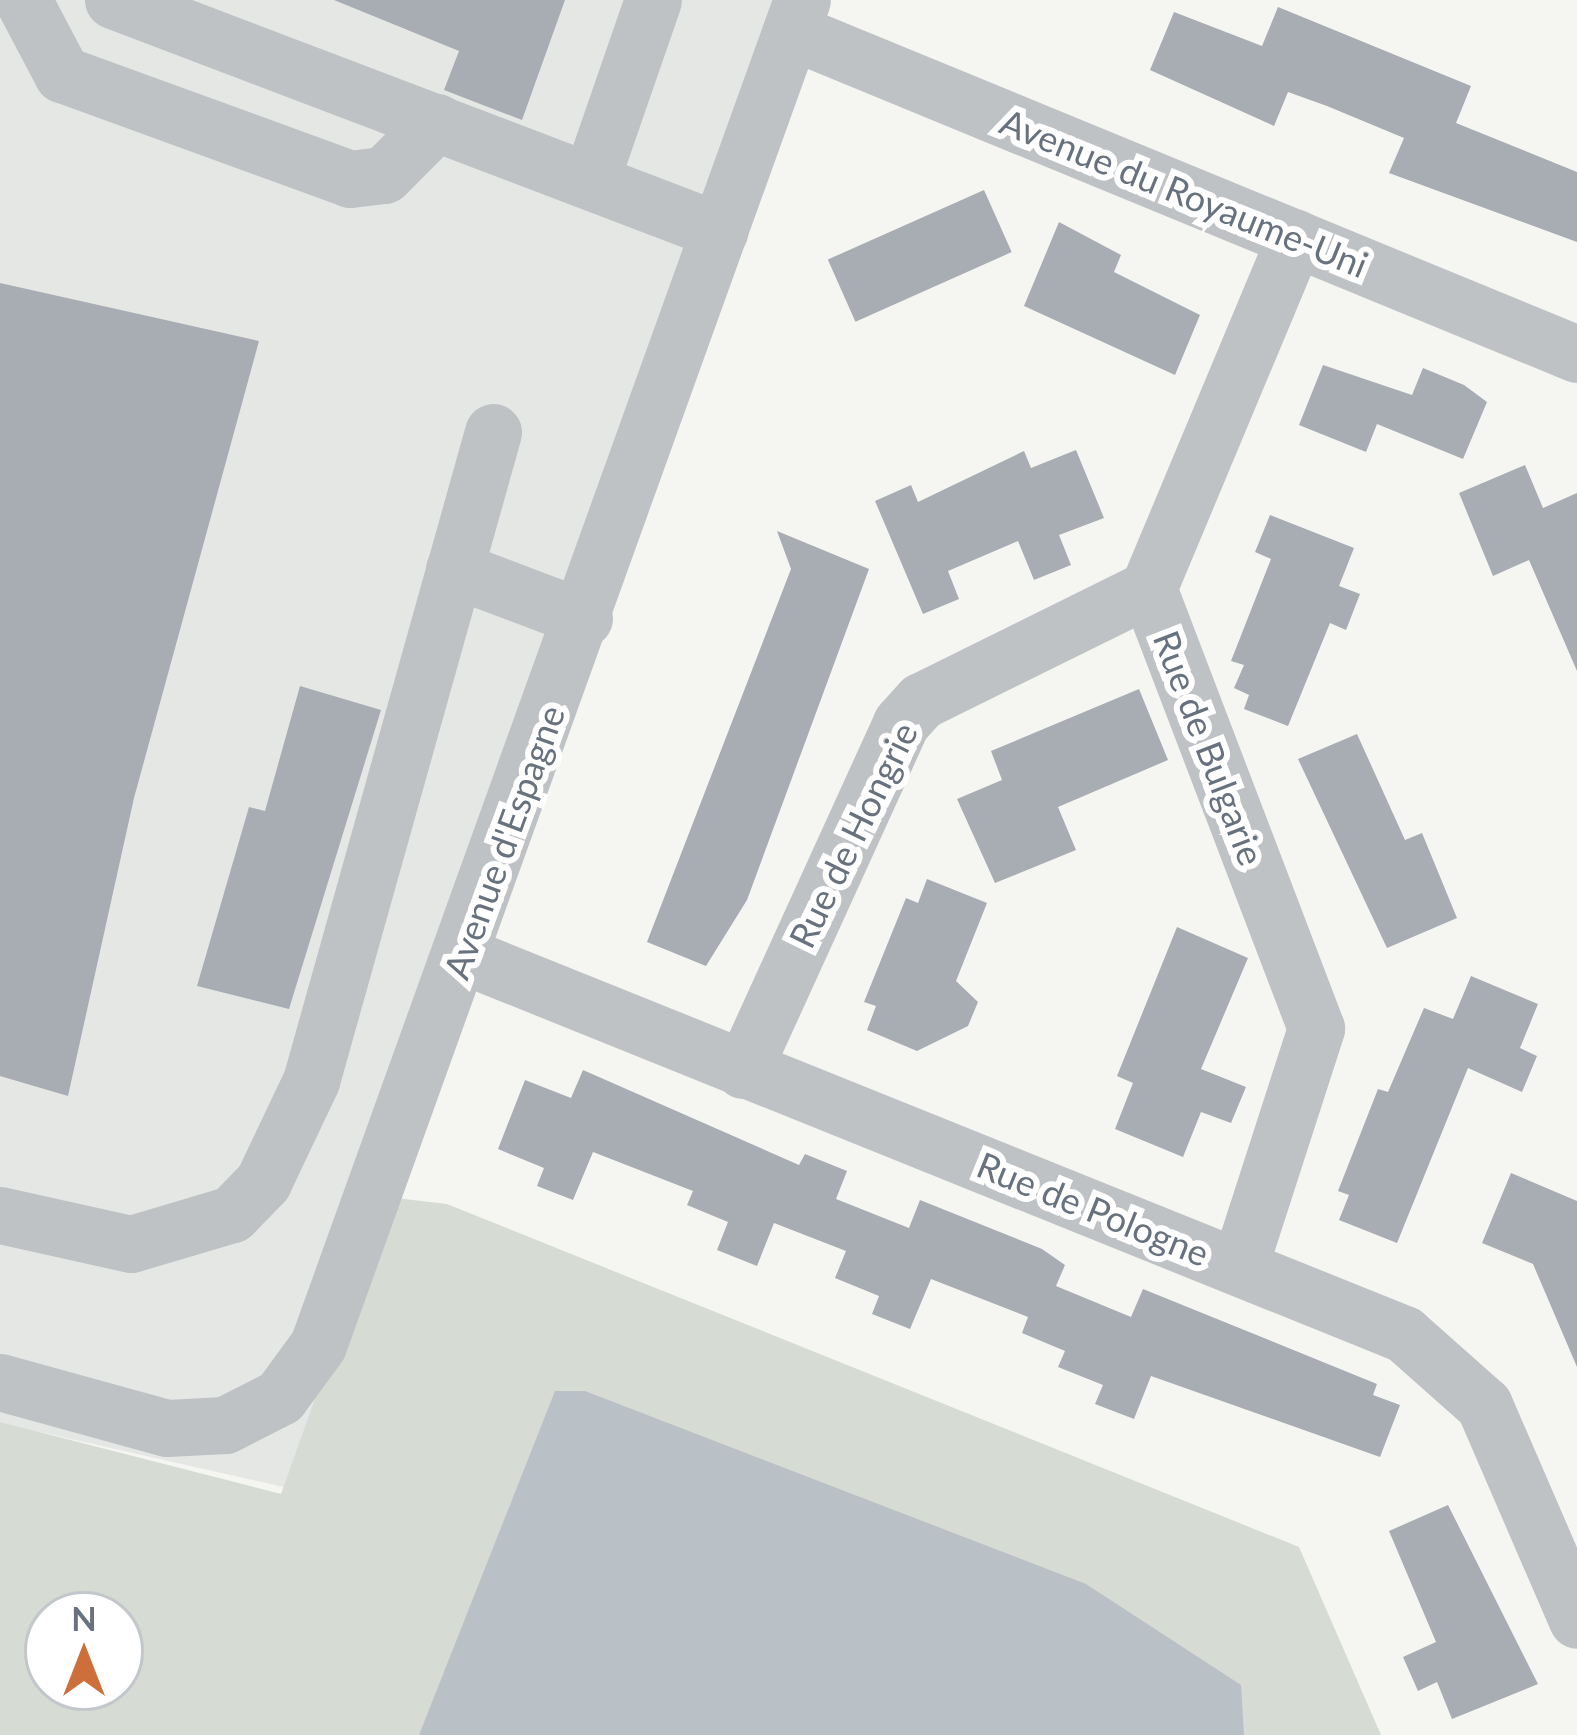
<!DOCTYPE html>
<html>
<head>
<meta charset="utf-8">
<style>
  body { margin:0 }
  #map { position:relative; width:1577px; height:1735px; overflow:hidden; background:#f5f5f2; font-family:Lato,sans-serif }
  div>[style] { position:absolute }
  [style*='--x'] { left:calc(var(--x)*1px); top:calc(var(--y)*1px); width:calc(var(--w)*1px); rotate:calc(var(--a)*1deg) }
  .built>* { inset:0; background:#e5e7e5 }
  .green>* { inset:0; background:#d6dbd4 }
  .water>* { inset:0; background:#bac1c6 }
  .building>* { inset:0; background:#a8adb3; transform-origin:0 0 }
  .minor>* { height:57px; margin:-28.5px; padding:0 28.5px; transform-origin:28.5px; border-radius:28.5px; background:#bfc2c5 }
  span { translate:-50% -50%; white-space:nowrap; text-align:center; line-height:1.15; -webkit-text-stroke:12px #fff; paint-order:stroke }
  .street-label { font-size:36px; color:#68727f }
  .north { position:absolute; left:24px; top:1591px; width:120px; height:120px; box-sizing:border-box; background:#fff; border:3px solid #c3c7cc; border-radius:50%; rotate:0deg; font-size:33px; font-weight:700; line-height:48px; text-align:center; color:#68727f }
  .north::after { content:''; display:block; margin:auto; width:42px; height:54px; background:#cc6f3b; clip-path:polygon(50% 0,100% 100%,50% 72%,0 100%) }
</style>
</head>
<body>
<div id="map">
  <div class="built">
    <div style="clip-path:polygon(0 0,817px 0,284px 1487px,0 1423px)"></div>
  </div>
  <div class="green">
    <div style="clip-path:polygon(evenodd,387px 1197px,447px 1204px,1299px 1547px,1381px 1735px,0 1735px,0 1422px,281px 1494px,387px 1197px,48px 1615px,120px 1615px,120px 1687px,48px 1687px,48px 1615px)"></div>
  </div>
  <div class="water">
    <div style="clip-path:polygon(555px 1391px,585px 1391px,1086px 1584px,1241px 1685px,1244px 1735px,419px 1735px)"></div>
  </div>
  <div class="building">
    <div style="clip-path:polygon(334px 0,565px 0,522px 120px,444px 90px,459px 51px)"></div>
    <div style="clip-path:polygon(1278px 7px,1471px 86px,1456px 123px,1577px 172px,1577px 242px,1389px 173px,1404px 138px,1327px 106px,1288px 92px,1274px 126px,1150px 70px,1174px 12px,1262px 46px)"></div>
    <div style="left:984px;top:190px;width:68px;height:171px;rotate:66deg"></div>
    <div style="clip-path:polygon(1059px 222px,1121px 255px,1114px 272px,1200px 315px,1175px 375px,1024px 306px)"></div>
    <div style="clip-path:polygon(0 283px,259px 341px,134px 798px,68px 1096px,0 1076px)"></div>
    <div style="clip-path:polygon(1323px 365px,1412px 395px,1423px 368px,1464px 385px,1487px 402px,1463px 459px,1377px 424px,1366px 452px,1299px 425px)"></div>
    <div style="clip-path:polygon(1076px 450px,1104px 518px,1059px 535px,1071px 565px,1034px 580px,1018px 541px,948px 571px,959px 599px,923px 614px,875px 501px,911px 485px,918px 502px,1024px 451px,1031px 468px)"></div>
    <div style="clip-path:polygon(1525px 465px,1543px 508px,1577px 493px,1577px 671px,1529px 560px,1493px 576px,1459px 493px)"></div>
    <div style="clip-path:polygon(1270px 515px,1354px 548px,1339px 586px,1360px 594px,1346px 630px,1330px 623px,1288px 726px,1244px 709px,1249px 695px,1234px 688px,1244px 665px,1231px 661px,1271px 559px,1255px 552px)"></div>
    <div style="clip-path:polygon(777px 531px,869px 569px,747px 900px,706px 966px,647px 942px,791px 569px)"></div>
    <div style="clip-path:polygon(300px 686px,381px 710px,289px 1009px,197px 986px,249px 807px,265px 811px)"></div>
    <div style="clip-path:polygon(1139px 689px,1168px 760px,1058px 807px,1076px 850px,995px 883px,957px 799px,1002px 780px,991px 751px)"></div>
    <div style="clip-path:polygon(1357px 734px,1405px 840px,1422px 833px,1457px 918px,1387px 948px,1298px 759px)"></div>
    <div style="clip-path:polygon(927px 879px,987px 903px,956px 981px,978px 1002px,968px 1026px,917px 1051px,867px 1030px,876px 1006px,864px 1002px,906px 898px,918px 903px)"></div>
    <div style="clip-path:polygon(1177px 927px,1248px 958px,1201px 1069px,1246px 1087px,1231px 1123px,1201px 1112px,1183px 1157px,1115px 1129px,1133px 1083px,1117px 1076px)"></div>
    <div style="clip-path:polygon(1471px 976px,1538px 1004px,1520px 1048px,1537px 1056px,1522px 1092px,1468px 1068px,1397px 1243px,1339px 1220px,1349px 1195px,1338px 1191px,1378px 1089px,1388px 1092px,1424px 1008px,1453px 1019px)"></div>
    <div style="clip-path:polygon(583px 1070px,799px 1165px,805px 1154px,847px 1171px,836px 1199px,909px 1228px,920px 1200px,1042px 1249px,1065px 1265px,1056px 1286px,1131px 1317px,1143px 1289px,1377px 1384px,1373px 1395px,1400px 1405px,1380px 1457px,1151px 1376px,1134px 1419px,1095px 1404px,1103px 1385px,1058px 1367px,1065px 1351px,1022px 1333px,1028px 1317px,931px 1279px,910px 1329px,872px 1314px,879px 1296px,835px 1278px,846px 1251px,774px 1223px,757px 1266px,717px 1250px,728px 1222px,687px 1205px,693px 1191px,593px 1152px,573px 1200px,537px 1186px,544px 1168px,498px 1149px,525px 1080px,571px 1098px)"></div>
    <div style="clip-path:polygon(1511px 1173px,1577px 1201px,1577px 1367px,1533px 1264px,1482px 1243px)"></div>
    <div style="clip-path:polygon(1448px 1505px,1538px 1684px,1452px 1719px,1437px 1682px,1418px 1691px,1403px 1657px,1436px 1642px,1389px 1531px)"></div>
  </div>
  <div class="minor">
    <div style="--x:23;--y:0;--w:84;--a:62.2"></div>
    <div style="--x:62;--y:74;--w:307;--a:20"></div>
    <div style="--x:350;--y:179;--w:34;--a:-7"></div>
    <div style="--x:384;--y:175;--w:75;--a:-45"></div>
    <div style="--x:113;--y:0;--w:649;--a:20.83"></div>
    <div style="--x:791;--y:31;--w:850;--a:22.34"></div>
    <div style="--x:591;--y:179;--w:189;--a:-70.9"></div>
    <div style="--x:454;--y:569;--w:139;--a:20.7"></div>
    <div style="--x:465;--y:956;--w:1012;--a:21.93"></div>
    <div style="--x:1404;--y:1334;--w:107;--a:41.6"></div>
    <div style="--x:1484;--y:1405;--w:234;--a:66.6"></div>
    <div style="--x:743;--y:1070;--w:381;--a:-65.5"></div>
    <div style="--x:901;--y:723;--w:30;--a:-48"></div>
    <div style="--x:921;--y:701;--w:253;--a:-26.3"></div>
    <div style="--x:0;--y:1215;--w:134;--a:12.5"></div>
    <div style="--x:131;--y:1244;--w:105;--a:-16.5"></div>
    <div style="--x:232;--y:1214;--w:45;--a:-45.9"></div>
    <div style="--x:263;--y:1182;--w:112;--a:-64.6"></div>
    <div style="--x:311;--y:1081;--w:674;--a:-74.33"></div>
    <div style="--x:1239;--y:1267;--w:251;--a:-72.1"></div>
    <div style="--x:1316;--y:1028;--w:470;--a:-110.9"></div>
    <div style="--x:1148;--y:589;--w:381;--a:-67.3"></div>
    <div style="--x:0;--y:1382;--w:173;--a:15.4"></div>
    <div style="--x:167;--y:1428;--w:58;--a:-3"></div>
    <div style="--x:225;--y:1425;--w:62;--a:-27"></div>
    <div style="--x:280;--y:1397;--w:64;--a:-53.8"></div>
    <div style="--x:318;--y:1345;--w:1429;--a:-70.21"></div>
  </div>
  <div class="street-label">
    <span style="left:1184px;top:193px;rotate:22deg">Avenue du Royaume-Uni</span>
    <span style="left:1209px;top:748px;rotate:69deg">Rue de Bulgarie</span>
    <span style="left:853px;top:835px;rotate:-64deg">Rue de Hongrie</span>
    <span style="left:504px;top:842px;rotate:-70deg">Avenue d'Espagne</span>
    <span style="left:1093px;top:1209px;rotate:22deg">Rue de Pologne</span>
  </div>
  <div class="north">N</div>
</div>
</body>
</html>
